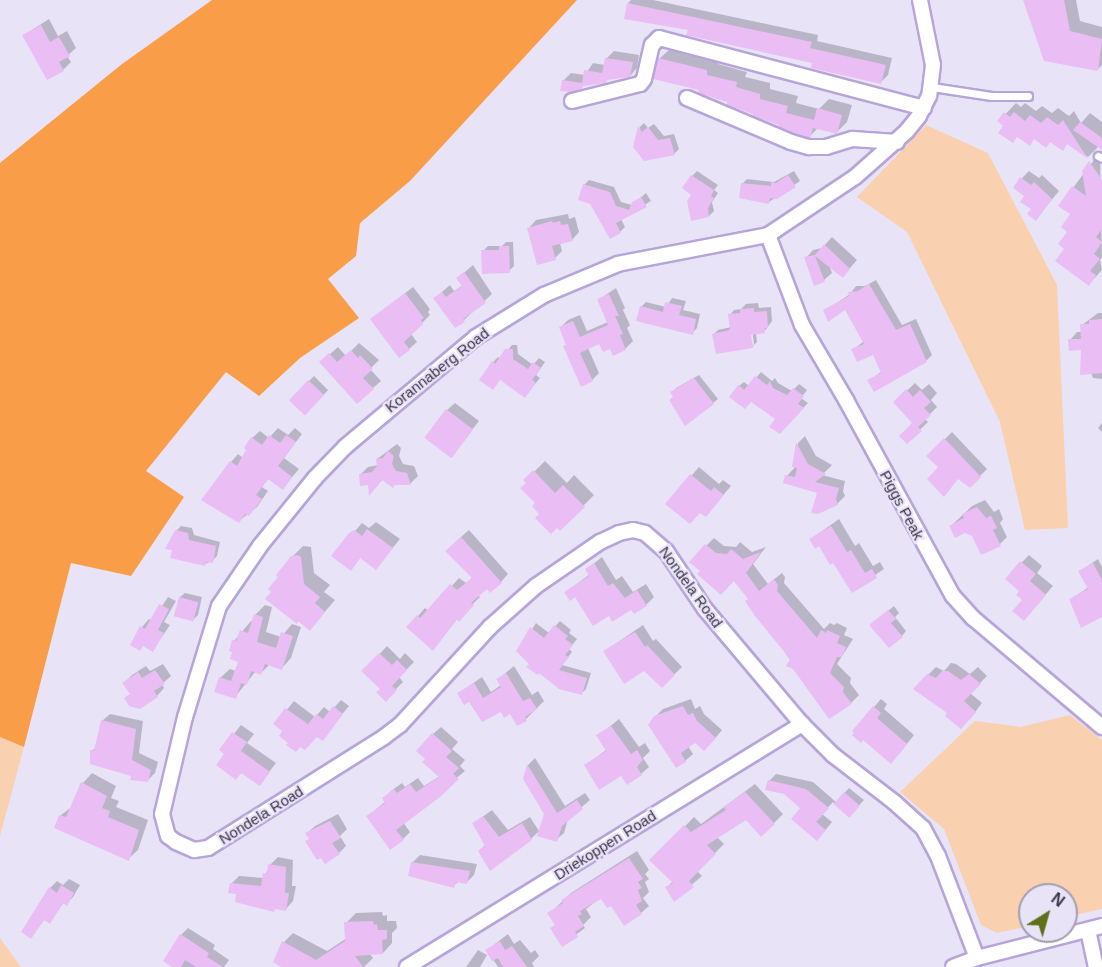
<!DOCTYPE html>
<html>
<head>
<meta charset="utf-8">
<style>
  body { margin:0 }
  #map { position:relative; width:1102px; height:967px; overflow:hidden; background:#e9e3f8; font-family:Helvetica,sans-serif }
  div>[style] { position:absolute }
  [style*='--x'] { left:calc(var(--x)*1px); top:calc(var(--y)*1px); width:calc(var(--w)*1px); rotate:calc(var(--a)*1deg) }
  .green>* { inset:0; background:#f9d1b1 }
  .forest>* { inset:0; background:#fa9d48 }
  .shadow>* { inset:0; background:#0003; transform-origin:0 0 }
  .building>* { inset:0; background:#eabdf4; transform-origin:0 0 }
  .roads { filter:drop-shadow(2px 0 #b7a5d9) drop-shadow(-2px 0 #b7a5d9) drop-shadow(0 2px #b7a5d9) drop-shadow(0 -2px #b7a5d9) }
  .service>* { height:7px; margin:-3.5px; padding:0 3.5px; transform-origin:3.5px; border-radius:3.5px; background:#fff }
  .minor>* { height:14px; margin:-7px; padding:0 7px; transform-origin:7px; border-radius:7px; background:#fff }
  span { translate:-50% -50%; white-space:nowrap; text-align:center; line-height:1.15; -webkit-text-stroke:4.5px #e9e3f8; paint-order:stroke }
  .street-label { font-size:15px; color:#3c354a }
  .north { position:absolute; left:1018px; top:883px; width:60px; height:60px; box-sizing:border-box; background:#e9e3f8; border:2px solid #a49db2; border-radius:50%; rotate:37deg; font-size:16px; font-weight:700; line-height:24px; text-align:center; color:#3c354a }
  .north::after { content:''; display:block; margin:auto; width:21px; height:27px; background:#5f701c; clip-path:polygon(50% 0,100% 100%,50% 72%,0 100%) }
</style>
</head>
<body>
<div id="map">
  <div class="green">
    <div style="clip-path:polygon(926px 125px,988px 153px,1057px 285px,1068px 528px,1025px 530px,1000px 422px,907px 232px,857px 197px)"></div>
    <div style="clip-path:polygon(1070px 715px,1102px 740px,1102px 909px,1066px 917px,1066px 895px,1030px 895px,1030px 926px,997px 933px,981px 925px,944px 829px,900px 792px,975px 721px,1021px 727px)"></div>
    <div style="clip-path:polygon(0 737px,24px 747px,0 836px)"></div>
    <div style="clip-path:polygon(0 938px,21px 967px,0 967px)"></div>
  </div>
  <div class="forest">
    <div style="clip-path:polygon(212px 0,577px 0,410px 181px,360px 223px,356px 256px,328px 279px,359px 318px,300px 358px,259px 396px,226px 372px,146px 471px,184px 497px,131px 576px,71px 563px,24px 747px,0 737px,0 163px,122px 64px)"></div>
  </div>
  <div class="shadow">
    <div style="clip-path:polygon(631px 0,653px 0,818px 35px,817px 41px,892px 58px,888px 75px,881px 82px,689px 28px,628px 3px)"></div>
    <div style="clip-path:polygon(1025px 0,1076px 0,1080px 21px,1102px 27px,1102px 65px,1097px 70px)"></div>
    <div style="clip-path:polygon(49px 19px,58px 36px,67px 31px,76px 48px,67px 56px,71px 62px,63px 70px,24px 35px)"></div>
    <div style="clip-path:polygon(670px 49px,717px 60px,718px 64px,747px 72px,745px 77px,770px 83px,770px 89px,798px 96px,796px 103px,819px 109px,829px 99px,852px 105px,847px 122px,837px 132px,818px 128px,810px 136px,701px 89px,659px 59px)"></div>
    <div style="clip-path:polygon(614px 51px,639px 55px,637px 68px,630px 76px,609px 78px,605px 82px,585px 84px,581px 88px,563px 81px,571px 73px,585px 75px,593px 63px,605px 65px,606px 59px)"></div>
    <div style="clip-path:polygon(1016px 103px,1021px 107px,1025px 103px,1036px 111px,1042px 106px,1052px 113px,1058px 108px,1069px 116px,1074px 111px,1081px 123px,1090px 113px,1102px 122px,1102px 148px,1099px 146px,1088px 157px,1068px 143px,1062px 149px,1051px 141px,1046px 146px,1035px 138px,1006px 126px,999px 121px)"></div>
    <div style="clip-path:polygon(644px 123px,648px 128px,654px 124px,664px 136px,674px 134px,679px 149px,674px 154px,635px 147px,640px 127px)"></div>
    <div style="clip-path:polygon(1100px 152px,1102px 257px,1100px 260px,1102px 270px,1089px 284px,1066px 248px,1072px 214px,1060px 205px)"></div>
    <div style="clip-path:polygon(697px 171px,718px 185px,714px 190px,718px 193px,712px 202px,714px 211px,709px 216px,694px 194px,692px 176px)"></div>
    <div style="clip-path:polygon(794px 171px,800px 181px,769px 202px,742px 184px,747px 179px,774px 182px)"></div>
    <div style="clip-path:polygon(1029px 171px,1039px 178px,1042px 175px,1059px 191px,1036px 219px,1022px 178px)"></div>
    <div style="clip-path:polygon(589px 180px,614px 187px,621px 202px,632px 205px,646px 193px,651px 201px,621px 219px,625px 227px,620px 232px,584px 185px)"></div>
    <div style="clip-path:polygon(568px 214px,569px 219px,575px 217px,579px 232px,572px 240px,560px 243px,562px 251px,555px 258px,529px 228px,536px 220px)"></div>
    <div style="clip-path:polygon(832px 237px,857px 260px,843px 276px,829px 265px,832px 273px,824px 280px,806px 258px,813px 250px,822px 248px)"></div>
    <div style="clip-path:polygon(506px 242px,513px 242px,514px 266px,509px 271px,483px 251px,488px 246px,502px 246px)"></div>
    <div style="clip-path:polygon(473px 265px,492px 294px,464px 320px,435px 298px,450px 285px,454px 291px,463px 285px,458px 278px)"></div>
    <div style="clip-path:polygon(876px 280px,902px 325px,916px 319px,932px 355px,926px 361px,869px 381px,882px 371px,874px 353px,853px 350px,864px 341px,845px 308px,825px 311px,850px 294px,856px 286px,865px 286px)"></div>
    <div style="clip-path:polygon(413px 287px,430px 309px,428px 312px,430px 315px,411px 334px,417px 342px,409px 349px,372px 319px)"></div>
    <div style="clip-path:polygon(616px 288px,625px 308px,623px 310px,630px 325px,627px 328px,633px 341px,625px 349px,600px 342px,588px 348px,599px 373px,592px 380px,567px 344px,560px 328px,568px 320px,580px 315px,587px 331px,608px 322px,598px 300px)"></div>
    <div style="clip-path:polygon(672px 298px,686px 301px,683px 310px,700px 314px,697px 328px,692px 333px,641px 307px,646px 302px,666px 307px)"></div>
    <div style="clip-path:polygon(evenodd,758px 303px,759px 308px,771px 307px,772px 321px,764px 332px,756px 333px,757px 342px,752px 347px,713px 335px,718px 330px,731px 327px,730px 315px,734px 310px,741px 309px,746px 304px,758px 303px,752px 327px,754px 345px,751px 345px,749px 328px,752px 327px)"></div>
    <div style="clip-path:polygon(1098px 313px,1102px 313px,1102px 379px,1093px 378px,1083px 349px,1070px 340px,1077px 332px,1083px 332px,1082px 325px)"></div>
    <div style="clip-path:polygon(359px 343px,379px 360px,370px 369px,381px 381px,373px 388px,321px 362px,338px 347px,346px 356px)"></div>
    <div style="clip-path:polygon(512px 345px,517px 345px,518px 354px,533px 365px,539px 358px,545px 362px,536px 375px,540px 378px,525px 396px,493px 362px,498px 357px,500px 359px)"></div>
    <div style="clip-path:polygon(761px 372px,772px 381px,775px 378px,778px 383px,792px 391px,799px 384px,807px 390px,801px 398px,808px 403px,780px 432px,777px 419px,739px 386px,744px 382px,749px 386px)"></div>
    <div style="clip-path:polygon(699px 375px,718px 399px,713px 403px,675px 396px,672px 392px,676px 388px)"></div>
    <div style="left:314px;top:376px;width:20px;height:34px;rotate:45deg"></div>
    <div style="clip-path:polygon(915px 383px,922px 390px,929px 384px,937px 393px,931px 400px,937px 407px,925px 419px,928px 422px,907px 442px,914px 423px,895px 402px)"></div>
    <div style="clip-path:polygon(455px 403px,479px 421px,451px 456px,447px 410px)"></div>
    <div style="clip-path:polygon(1102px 423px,1102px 432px,1098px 428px)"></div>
    <div style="clip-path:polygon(278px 428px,288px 435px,295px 428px,302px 434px,284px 458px,299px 469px,283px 488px,269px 478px,262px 487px,268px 491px,257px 507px,239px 521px,231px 462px,238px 454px,243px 458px,252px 438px,260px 431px,269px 438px)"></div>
    <div style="clip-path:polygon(952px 432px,987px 469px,970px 486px,940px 467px,928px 456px)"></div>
    <div style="clip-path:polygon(805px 436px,816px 456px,832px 465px,822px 475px,845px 481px,843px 491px,845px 496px,837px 504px,787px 476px,796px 466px,794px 466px,798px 443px)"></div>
    <div style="clip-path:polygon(397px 444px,401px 448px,399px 456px,403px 464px,414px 466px,418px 476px,411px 483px,395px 484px,383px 479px,371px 493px,369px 483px,360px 475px,368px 467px,378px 465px,377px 459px)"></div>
    <div style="clip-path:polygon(545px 461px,567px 483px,574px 475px,594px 495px,560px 529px,542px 514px,526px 480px)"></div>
    <div style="clip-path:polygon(699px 467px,719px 484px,723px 480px,731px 486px,713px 507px,701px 511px,690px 523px,667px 504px)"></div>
    <div style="clip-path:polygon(985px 500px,994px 512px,999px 509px,1003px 519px,1000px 523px,1007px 537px,1000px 544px,951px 526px,972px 506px)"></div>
    <div style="clip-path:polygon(839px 519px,855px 546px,859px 543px,873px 566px,880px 562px,884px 569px,852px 591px,834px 561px,819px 544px,811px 539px)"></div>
    <div style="clip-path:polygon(376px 522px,400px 539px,376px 568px,361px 557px,351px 569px,355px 531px,362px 523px,369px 528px)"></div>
    <div style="clip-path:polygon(181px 526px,192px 528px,194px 535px,220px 542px,217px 556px,212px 561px,205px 564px,176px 531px)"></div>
    <div style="clip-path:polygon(469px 530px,508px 574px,501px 582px,487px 587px,478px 595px,480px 597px,458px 618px,433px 649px,418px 616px,425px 608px,429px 611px,459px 578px,466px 583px,473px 577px,454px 543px)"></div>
    <div style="clip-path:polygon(714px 538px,724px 546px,736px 547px,740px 542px,752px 552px,766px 547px,753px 564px,768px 584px,782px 573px,785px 577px,784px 583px,824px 629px,830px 623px,834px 625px,837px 623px,847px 628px,844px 635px,853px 639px,837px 664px,851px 678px,850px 683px,859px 695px,851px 703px,829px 717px,749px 599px,706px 546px)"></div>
    <div style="clip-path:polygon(303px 546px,311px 547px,314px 573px,330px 585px,324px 592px,335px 600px,310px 629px,273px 591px,292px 557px)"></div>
    <div style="clip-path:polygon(1029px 555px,1042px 566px,1037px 573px,1053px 586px,1031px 611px,1021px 591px,1007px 578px)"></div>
    <div style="clip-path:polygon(602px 557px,616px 580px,622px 576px,633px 592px,646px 584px,654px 597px,646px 605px,609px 614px,566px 592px,590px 574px,587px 569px)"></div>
    <div style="clip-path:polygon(1098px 559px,1102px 567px,1102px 616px,1071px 599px,1089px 587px,1080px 571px)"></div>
    <div style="clip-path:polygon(185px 593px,202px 597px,198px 615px,193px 620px,180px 597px)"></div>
    <div style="clip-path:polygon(168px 597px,176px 601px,164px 622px,170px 625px,153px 650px,142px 627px,149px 619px,152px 621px)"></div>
    <div style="clip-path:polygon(265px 605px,272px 607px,266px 632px,281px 637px,292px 624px,301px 627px,291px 658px,282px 668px,270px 664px,261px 673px,256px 671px,235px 697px,220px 678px,230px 669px,236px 671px,240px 661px,234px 641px,251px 621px,253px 622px,255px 615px)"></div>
    <div style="clip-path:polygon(894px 606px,899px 613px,895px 617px,906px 631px,902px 636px,876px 621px)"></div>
    <div style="clip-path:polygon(560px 621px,571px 630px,569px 633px,577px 639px,569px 649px,572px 652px,562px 665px,591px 673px,586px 689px,581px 694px,560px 687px,529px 666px,531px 664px,518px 651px,536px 623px,549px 633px)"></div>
    <div style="clip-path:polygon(643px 625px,653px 641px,656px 639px,682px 667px,662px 686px,645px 669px,605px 651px)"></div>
    <div style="clip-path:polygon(387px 646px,400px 659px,405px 653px,414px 662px,399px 677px,403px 682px,386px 699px,382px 689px,364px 671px)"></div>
    <div style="clip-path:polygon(951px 663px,956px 664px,970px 674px,978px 667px,987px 676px,970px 693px,982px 703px,969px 720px,949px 712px,928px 675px,936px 667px,944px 671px)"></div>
    <div style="clip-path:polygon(163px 664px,171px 676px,162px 684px,164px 688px,157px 696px,131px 693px,124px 683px,132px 675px,146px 666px,150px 671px)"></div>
    <div style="clip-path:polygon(514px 666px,532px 695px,538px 691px,544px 701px,526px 719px,459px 693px,482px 677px,491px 692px,501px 685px,498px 679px)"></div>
    <div style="clip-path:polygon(691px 699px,695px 709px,700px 706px,704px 714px,722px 730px,712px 742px,695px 742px,688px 746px,693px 754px,685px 761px,655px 717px,663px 709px)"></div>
    <div style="clip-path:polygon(881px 699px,887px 704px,884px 709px,914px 735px,899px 754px,863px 739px,874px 707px)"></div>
    <div style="clip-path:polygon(341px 700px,349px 706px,322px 739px,317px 735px,285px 730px,275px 724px,294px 701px,315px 717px,324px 707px,330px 712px)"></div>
    <div style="clip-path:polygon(110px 714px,143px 721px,139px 753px,158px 762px,155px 773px,147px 781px,92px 751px,97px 746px,102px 721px)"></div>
    <div style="clip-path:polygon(619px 719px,639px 747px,645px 743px,650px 751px,643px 758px,649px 767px,641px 774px,622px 774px,586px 765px,606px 750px,598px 736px)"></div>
    <div style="clip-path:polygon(241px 725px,254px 734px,247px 743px,276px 763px,260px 784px,243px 771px,236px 778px,226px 754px,221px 750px)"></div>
    <div style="clip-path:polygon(441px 727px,458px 742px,452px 749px,465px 760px,460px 766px,465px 771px,403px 822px,410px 832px,403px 839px,368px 816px,386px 801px,384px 798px,391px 791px,402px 783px,405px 787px,418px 778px,424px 786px,440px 776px,433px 734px)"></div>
    <div style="clip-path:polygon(535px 758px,565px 806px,585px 793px,590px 800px,568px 819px,564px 833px,556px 840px,546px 814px,524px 779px,528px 765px)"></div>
    <div style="clip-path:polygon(92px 773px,116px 786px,111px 798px,119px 801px,116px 807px,148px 820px,138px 850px,128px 859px,56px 827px,61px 815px,73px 806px,83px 783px)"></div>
    <div style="clip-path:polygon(776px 774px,813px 782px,836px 802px,849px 788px,864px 800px,849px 816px,833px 802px,822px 814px,832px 822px,824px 832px,803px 808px,769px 781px)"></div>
    <div style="clip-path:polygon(755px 784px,783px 814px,774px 823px,747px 818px,717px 837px,724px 844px,697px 871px,702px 876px,674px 900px,667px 887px,673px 881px,652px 860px,694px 817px,701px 824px)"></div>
    <div style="clip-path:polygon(492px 810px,508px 830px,530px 817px,539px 831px,531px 839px,479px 851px,486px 844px,474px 823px)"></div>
    <div style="clip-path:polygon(338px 814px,347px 829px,340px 836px,346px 846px,339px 853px,310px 838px,307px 833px,315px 826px)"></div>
    <div style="clip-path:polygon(637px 851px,649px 870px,645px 874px,649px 879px,645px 882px,649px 892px,643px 898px,649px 906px,641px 913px,611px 904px,602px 897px,586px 909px,591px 917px,583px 925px,585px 928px,562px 945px,556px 925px,549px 914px,571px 893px)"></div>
    <div style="clip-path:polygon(420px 855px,477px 864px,474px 875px,466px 883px,459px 881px,453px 886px,412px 863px)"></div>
    <div style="clip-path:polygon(278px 857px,293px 860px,292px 886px,296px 886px,293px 901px,286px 909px,238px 893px,231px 884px,239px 876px,264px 878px,270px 865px)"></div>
    <div style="clip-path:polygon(69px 879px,80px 885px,73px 897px,66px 904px,64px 902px,50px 922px,45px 919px,31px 937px,50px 888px,57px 881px,63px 885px)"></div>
    <div style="clip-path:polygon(382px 912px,383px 916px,387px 915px,387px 921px,396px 921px,397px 928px,392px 933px,392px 943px,383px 953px,369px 953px,373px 958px,364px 967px,285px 967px,284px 942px,293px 933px,327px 951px,347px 938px,346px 923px,356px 913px)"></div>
    <div style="clip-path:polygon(188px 928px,215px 945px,213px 949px,229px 960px,224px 967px,175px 967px,181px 935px)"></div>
    <div style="clip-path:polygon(508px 934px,514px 944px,520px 940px,531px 953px,535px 950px,539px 956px,532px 963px,534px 967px,498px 967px,487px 950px)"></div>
    <div style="clip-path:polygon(478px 950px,487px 955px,480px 967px,466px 967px)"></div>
  </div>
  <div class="building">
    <div style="clip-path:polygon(1023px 0,1064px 0,1070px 31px,1102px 39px,1098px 71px,1044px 61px)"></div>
    <div style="clip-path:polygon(627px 3px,812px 42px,810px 48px,886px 65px,881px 84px,811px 68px,812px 63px,686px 35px,688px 30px,624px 19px)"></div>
    <div style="clip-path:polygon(41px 25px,50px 42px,59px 37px,70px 56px,59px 62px,64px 71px,47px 80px,22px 35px)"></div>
    <div style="clip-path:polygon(605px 58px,633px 62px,630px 77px,607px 80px,606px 83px,583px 86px,582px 89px,570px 92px,560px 91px,562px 80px,582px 83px,584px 70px,602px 73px)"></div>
    <div style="clip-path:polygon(658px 58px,707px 70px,707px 75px,737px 82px,736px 87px,760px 94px,760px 99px,788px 106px,786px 113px,814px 120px,817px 108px,842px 115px,837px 134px,813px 128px,810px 138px,794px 133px,779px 127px,779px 125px,753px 116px,753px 114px,727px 105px,727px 102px,698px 93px,699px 90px,653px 79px)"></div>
    <div style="clip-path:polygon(1004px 112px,1010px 117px,1014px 112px,1025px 121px,1030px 115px,1041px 123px,1047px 117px,1058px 125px,1063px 120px,1088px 159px,1067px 144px,1063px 151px,1050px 142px,1046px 148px,1034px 139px,1030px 146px,1017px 137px,1013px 143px,998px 133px,1003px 126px,997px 121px)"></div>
    <div style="clip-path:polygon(1080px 122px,1102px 138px,1102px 150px,1073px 130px)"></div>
    <div style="clip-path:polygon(638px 126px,642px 132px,648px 127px,658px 140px,670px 138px,675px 155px,644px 161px,633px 147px)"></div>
    <div style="clip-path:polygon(1089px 161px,1102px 180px,1102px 229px,1096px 237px,1102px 242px,1094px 254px,1100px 259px,1090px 271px,1096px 275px,1089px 286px,1055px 261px,1064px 249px,1058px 244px,1067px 232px,1061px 227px,1070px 214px,1058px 206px,1072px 186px,1086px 196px,1082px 171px)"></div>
    <div style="clip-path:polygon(691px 175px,714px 190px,711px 196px,714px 198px,708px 208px,709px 217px,691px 221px,687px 201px,691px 195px,682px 188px)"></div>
    <div style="clip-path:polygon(788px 175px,796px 187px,777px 199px,770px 198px,769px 204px,739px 198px,741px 183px,771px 186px,771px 182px,776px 183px)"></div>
    <div style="clip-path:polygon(1020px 177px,1031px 185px,1034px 182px,1052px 199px,1036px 221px,1027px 214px,1031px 209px,1020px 202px,1024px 196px,1013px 188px)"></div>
    <div style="clip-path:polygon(583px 184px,610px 192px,616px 206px,629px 210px,632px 202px,641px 197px,647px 207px,616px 223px,621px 233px,610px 239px,590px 204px,578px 200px)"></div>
    <div style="clip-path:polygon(552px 221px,553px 223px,560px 221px,561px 225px,568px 224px,573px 241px,552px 246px,556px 260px,537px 265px,527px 228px)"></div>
    <div style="clip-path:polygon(824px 244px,850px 269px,843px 278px,815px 256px,825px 282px,814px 286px,804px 257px,815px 255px)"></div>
    <div style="clip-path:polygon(499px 246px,509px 246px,510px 273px,482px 274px,481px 250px,499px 250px)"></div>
    <div style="clip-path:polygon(464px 272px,486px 303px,463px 319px,465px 322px,455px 328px,433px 298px,442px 292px,446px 297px,462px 286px,456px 278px)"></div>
    <div style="clip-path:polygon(869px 284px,896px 330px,910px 324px,927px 362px,874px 392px,867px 380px,881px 373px,873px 355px,857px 362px,851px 349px,864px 344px,845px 310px,828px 322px,823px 310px,849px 296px,848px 292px,858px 291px)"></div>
    <div style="clip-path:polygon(405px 293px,424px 318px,421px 320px,423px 324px,404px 342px,410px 350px,399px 358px,370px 319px)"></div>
    <div style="clip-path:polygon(609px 294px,619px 316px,615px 316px,623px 334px,620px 335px,626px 350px,613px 356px,610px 349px,603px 352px,599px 344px,580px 353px,593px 381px,581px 387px,563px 346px,566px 345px,559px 327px,573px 321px,580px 337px,608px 325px,597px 299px)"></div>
    <div style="clip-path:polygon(665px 302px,682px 306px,679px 315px,696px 319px,693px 335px,636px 321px,640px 306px,663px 312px)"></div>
    <div style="clip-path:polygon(754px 308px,754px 312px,767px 311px,768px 328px,765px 328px,765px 333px,751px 335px,753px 348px,716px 354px,712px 334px,730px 330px,728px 314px,740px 313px,740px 309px)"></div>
    <div style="clip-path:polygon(1102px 319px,1102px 373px,1080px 375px,1081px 350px,1069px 351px,1068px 339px,1081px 339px,1080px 324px,1089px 324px,1089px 320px)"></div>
    <div style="clip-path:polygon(505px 349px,513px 349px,513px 359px,528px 369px,533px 362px,541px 368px,532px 380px,536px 383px,525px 398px,500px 380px,493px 390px,479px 380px,492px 361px,495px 364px)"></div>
    <div style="clip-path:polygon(351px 350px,358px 358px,360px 355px,373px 369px,363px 378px,374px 389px,357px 404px,319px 362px,329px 353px,337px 362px)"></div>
    <div style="clip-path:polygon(755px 376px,767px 385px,770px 381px,773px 388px,787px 395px,793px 388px,804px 396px,798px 404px,804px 408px,780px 434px,769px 427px,775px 419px,751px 402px,745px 409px,729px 397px,738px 385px,744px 390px)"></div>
    <div style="clip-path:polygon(694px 378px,714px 404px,685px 426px,669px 400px,673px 397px,670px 392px)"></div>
    <div style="left:308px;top:380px;width:22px;height:28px;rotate:43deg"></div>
    <div style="clip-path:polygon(906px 389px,913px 397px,920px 390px,931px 402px,924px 408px,931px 415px,918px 427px,922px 431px,907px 444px,899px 436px,912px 423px,893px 402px)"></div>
    <div style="left:446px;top:409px;width:34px;height:36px;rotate:37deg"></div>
    <div style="clip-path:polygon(269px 435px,280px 443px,286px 435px,296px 442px,278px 466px,292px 477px,283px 490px,268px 479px,256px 495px,262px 499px,249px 516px,245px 514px,239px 523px,201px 500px,230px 461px,237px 466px,246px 450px,244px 448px,251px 437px,262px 445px)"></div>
    <div style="clip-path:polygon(944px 438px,981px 477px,970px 488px,958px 479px,944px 497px,927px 479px,938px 467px,926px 456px)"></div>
    <div style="clip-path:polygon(796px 442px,808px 464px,826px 474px,815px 482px,839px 488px,836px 499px,838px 505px,818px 514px,811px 513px,817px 493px,783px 483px,785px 475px,795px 477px,797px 468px,792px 467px)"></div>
    <div style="clip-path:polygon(388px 451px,394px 456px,392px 464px,396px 471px,407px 473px,411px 485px,395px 485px,393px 488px,382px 480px,369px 496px,368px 485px,360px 486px,359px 474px,372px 472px,377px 466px,376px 459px,383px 458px)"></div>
    <div style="clip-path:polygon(533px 470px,555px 493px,563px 485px,585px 507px,560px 531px,557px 528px,551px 534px,535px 518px,539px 514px,532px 506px,535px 503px,520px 488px,526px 483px,523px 480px)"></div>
    <div style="clip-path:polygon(690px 474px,711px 491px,714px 487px,724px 495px,706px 517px,700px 513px,690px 524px,665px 504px)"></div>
    <div style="clip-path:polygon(977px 507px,986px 518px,991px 516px,997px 528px,993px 530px,1001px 546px,981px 555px,972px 536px,965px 533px,955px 538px,949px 526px,964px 518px,962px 514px)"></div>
    <div style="clip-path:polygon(831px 526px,847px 552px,851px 550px,865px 573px,872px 569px,877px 578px,852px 593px,833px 563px,830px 565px,819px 546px,815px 549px,809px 539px)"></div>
    <div style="clip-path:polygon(367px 529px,393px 548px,376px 570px,360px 558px,351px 571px,331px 556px,349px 533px,354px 530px,362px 536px)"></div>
    <div style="clip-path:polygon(175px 530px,188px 533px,189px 540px,216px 546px,213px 563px,206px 562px,205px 566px,170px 558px,172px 550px,165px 549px)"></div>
    <div style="clip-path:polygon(461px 537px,502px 583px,490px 593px,487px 589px,471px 603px,474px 605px,459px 622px,457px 619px,433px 651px,406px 627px,417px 615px,420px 618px,450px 584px,457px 590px,472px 578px,445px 551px)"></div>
    <div style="clip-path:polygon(705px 544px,716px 553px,727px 554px,731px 549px,743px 559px,761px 552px,746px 573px,759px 591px,774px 579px,778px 585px,777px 591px,817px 638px,821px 630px,826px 633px,827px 630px,840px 636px,837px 643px,846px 647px,842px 657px,837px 657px,830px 673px,844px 687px,843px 692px,852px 704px,829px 719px,793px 669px,786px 666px,790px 659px,755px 616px,745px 601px,748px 599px,734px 581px,721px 595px,697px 574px,700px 571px,689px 562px)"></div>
    <div style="clip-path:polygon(298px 555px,301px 557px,304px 584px,320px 597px,315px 603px,325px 612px,310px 631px,298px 621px,297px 624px,265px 599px,271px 592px,268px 589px,278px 577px,276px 575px,291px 556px)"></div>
    <div style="clip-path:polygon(1020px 561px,1036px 574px,1030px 581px,1046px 595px,1024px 621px,1012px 611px,1022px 600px,1016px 595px,1019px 591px,1005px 579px)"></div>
    <div style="clip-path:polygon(594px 563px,608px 586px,613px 583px,625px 598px,637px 590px,647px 606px,634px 614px,631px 610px,612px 622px,609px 616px,593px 626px,575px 597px,570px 601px,564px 592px,589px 576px,585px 569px)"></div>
    <div style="clip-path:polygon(1093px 563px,1102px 580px,1102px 617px,1081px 628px,1069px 599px,1088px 589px,1078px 571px)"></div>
    <div style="left:179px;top:597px;width:20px;height:20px;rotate:15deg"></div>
    <div style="clip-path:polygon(159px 604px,169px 609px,158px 630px,164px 633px,153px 652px,143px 646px,140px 651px,130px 645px,140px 626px,145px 629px)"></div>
    <div style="clip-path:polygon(888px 610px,896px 619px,891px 623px,903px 637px,889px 648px,869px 625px)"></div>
    <div style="clip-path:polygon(254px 614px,263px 617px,257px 642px,276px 648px,281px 632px,293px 636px,282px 670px,265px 664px,261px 675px,251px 671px,247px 685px,241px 683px,236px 699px,214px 692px,219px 677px,231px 681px,238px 662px,230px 659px,232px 652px,229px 651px,232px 640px,236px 641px,240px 630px,248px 633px)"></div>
    <div style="clip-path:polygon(554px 625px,568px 636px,565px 639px,573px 645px,565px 655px,569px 657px,559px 670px,587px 678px,582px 695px,559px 689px,539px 673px,538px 675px,526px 667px,529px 664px,516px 651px,530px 627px,544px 638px)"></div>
    <div style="clip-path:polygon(635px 632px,645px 647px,647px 645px,675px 675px,662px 688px,644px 671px,624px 684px,603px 651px)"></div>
    <div style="clip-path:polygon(379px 653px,392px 665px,397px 660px,407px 670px,392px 686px,397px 690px,386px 702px,376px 692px,380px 689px,361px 671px)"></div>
    <div style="clip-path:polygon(155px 670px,165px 684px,154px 691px,158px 697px,140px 709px,129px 706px,124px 698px,130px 694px,122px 683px,138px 672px,142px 678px)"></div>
    <div style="clip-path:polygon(942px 671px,948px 671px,961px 680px,969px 674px,981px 684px,964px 701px,976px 712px,961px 729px,945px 716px,947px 713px,913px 689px,927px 674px,936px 678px)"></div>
    <div style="clip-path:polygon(506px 673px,523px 701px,530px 698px,537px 709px,525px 717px,527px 721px,517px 726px,510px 714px,504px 718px,501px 712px,482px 722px,469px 702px,464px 705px,457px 693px,474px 683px,483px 698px,501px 687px,496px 679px)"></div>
    <div style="clip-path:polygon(333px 706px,343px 714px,323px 741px,317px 737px,305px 750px,300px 747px,296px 752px,286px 745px,288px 743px,279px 736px,282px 731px,273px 724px,285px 708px,308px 724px,316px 714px,323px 719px)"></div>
    <div style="clip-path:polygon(683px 706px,688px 715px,693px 713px,697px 721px,716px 738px,704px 751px,695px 743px,681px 753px,686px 762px,676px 768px,648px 725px,654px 716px)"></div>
    <div style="clip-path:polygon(873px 706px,881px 713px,877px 718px,907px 744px,891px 764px,863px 740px,861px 743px,852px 735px,854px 733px,852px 731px)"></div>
    <div style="clip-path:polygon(101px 720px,136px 729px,132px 760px,151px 770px,148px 782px,130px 780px,131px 776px,90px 764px,90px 750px,94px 751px)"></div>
    <div style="clip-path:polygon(611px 726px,631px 754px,637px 750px,643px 760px,637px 767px,642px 775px,627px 785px,621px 776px,599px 790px,584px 765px,606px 751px,596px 735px)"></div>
    <div style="clip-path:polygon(232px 732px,247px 742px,241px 751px,270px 772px,260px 786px,241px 773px,236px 780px,216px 765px,224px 754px,219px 750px)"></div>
    <div style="clip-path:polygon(432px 733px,452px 751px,446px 757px,459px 768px,453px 774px,459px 779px,440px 797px,396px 830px,404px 840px,390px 850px,366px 816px,385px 803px,382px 798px,394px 789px,397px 793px,410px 784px,416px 792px,439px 777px,422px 762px,425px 759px,416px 751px)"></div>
    <div style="clip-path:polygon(527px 764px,557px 813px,577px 800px,583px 809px,562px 826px,557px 842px,537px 836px,544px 814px,523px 779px)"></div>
    <div style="clip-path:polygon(768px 780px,806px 789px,829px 808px,816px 822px,826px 830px,817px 841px,791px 819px,800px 808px,784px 794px,765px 790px)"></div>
    <div style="clip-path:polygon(81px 782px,107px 796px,102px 808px,110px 811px,108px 817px,139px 830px,129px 861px,54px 828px,59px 815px,66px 817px)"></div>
    <div style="clip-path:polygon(745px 792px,775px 824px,761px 837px,746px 820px,707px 845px,716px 854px,689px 881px,694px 887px,674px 902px,665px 887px,673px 883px,649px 860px,684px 825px,691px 832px,726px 810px,723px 807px)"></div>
    <div style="left:844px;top:792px;width:21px;height:16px;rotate:41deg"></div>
    <div style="clip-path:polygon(483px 816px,499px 837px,522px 823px,532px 840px,490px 871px,478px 851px,485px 846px,472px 823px)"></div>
    <div style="clip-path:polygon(330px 821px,341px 838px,332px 843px,340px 854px,325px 864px,321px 858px,317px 860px,305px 841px,309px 839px,305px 833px)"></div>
    <div style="clip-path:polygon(629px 858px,643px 879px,638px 882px,642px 888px,638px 890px,642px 901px,636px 905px,642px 914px,624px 926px,611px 906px,607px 908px,601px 899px,580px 911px,582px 914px,578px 916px,584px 926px,575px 932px,578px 937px,562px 947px,550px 928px,555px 925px,547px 913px,563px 903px,561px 900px)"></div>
    <div style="clip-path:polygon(411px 862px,470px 871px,467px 884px,456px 882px,454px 888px,408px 876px)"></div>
    <div style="clip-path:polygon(268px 864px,286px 867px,285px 893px,289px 893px,286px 911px,275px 909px,274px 912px,235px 902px,236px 894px,228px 893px,230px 883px,261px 886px,263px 873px,267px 874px)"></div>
    <div style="clip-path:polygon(61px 885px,74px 893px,67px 906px,63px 903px,50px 924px,44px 920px,31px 939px,21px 932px,49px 887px,57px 893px)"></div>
    <div style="clip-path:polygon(373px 921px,374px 925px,377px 924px,378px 930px,387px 930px,387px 939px,382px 940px,383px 954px,355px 956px,363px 967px,281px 967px,273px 962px,282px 941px,316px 960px,345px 941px,344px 922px)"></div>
    <div style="clip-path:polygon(180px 934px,209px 953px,207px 957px,223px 967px,196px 967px,185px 960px,181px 967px,172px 967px,163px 961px)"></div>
    <div style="clip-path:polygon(500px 941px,505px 950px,512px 946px,527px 967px,503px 967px,498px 958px,492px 961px,485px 950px)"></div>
  </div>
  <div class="roads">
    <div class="service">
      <div style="--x:932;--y:87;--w:60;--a:8.7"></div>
      <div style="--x:991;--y:96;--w:37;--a:0"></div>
      <div style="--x:1098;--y:156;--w:4;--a:27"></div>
    </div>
    <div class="minor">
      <div style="--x:920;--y:0;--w:66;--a:78.7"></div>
      <div style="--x:933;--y:65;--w:31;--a:97"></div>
      <div style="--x:929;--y:96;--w:22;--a:117"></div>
      <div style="--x:919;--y:116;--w:19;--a:129"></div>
      <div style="--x:907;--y:131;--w:69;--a:138.5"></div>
      <div style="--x:855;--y:177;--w:105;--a:146.3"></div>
      <div style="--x:768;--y:235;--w:153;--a:169.1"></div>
      <div style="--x:618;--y:264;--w:80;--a:157.3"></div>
      <div style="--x:544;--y:295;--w:80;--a:148.3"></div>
      <div style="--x:476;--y:337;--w:171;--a:140"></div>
      <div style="--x:345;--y:447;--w:43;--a:134.1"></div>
      <div style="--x:315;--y:478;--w:87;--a:129"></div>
      <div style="--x:260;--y:546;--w:73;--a:124.3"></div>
      <div style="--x:219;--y:606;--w:116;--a:107"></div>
      <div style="--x:185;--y:717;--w:100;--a:103.3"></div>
      <div style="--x:162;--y:814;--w:23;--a:75"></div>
      <div style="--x:168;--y:836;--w:10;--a:37"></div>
      <div style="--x:176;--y:842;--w:20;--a:24"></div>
      <div style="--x:194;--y:850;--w:14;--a:-8"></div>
      <div style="--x:208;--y:848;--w:208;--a:-32.2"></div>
      <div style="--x:384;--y:737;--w:20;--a:-37"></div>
      <div style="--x:400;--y:725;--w:133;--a:-47.4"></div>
      <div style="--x:490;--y:627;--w:62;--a:-41.7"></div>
      <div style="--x:536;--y:586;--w:78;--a:-34.5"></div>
      <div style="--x:600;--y:542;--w:21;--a:-25"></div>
      <div style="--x:619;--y:533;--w:14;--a:-12"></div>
      <div style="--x:633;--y:530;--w:12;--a:14"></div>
      <div style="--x:645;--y:533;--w:28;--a:41"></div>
      <div style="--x:666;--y:551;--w:70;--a:56.1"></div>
      <div style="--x:705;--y:609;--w:150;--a:49.9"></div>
      <div style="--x:802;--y:724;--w:44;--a:45"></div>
      <div style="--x:833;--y:755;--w:77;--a:37.6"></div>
      <div style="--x:894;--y:802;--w:39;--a:42"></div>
      <div style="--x:923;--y:828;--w:32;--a:62"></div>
      <div style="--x:938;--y:856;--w:109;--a:69.1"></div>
      <div style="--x:687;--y:98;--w:113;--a:22.9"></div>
      <div style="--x:791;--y:142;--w:19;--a:16"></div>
      <div style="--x:809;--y:147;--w:17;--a:0"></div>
      <div style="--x:826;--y:147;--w:28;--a:-17"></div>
      <div style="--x:853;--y:139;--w:44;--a:3.9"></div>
      <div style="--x:572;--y:101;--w:70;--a:-14"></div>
      <div style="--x:640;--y:84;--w:6;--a:-51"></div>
      <div style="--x:644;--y:79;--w:35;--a:-77"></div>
      <div style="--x:652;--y:45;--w:10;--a:-45"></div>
      <div style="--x:659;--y:38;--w:274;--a:14.8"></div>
      <div style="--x:768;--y:235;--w:96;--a:69.3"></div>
      <div style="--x:802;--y:325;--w:87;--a:59.6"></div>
      <div style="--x:846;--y:400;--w:223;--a:61.4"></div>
      <div style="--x:953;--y:596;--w:30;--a:48"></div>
      <div style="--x:973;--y:618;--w:169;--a:40.2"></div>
      <div style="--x:1088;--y:930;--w:38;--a:78"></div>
      <div style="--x:407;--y:967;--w:464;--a:-31.6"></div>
      <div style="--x:953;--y:967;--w:26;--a:-21"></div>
      <div style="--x:977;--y:958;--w:129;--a:-14.4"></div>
    </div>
  </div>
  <div class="street-label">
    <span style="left:437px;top:370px;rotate:-38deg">Korannaberg Road</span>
    <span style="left:902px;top:505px;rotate:62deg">Piggs Peak</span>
    <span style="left:691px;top:587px;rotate:54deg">Nondela Road</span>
    <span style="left:261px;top:815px;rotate:-32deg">Nondela Road</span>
    <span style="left:605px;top:845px;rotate:-32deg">Driekoppen Road</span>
  </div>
  <div class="north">N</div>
</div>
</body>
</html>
